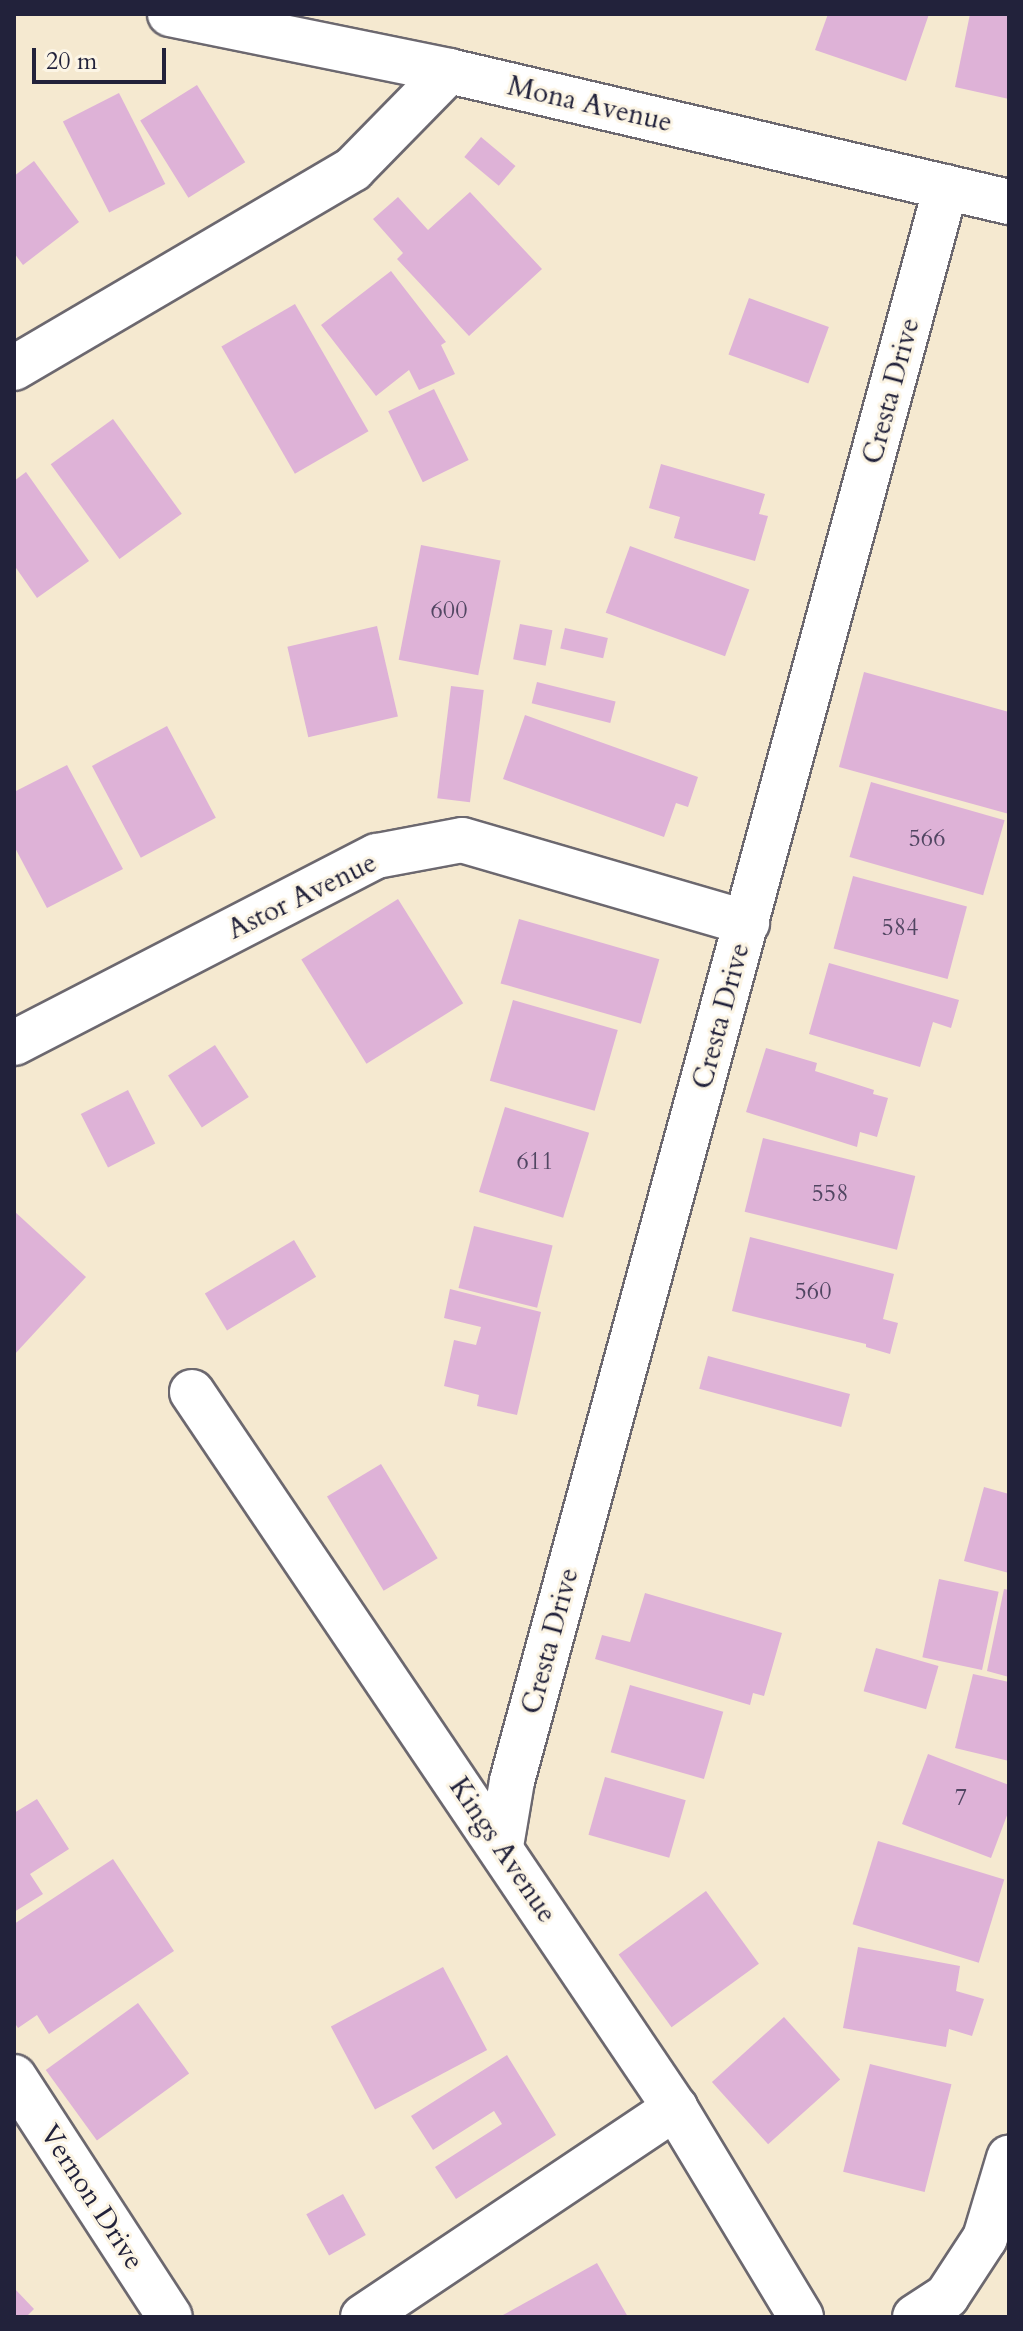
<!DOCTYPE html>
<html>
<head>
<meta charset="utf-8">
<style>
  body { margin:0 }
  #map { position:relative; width:1023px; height:2331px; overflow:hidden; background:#f5e9d0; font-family:Cardo,serif }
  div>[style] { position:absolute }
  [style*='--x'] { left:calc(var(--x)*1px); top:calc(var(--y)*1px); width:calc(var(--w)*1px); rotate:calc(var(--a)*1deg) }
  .building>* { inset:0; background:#deb2d7; transform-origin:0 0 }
  .roads { filter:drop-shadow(2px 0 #6c686f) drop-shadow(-2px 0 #6c686f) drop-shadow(0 2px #6c686f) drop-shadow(0 -2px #6c686f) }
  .minor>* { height:44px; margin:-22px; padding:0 22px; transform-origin:22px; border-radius:22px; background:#fff }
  span { translate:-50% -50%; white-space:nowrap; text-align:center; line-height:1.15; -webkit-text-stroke:6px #fcf5e5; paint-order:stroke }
  .number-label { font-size:24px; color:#514662 }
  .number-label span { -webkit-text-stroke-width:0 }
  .street-label { font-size:28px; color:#22223b }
  .frame { position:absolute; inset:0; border:16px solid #22223b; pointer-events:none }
  .scale { position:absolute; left:32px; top:48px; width:134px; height:36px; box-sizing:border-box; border:4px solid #22223b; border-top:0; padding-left:10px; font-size:24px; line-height:28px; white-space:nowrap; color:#22223b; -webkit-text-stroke:6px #fcf5e5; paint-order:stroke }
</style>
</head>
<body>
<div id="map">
  <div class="building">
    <div style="clip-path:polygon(828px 14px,929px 14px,906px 81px,815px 50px)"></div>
    <div style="clip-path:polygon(970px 14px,1009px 14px,1009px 99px,955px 87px)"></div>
    <div style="left:197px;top:85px;width:91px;height:67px;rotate:58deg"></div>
    <div style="left:119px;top:93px;width:102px;height:63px;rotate:63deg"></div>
    <div style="left:481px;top:137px;width:45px;height:26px;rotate:40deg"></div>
    <div style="clip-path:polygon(34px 161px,79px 222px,23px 265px,14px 253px,14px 176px)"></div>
    <div style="clip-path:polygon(470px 192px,542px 269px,469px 336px,397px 259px,403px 253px,373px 219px,398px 197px,428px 230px)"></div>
    <div style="clip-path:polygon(391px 271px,446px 342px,441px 345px,455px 374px,419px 390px,409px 370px,376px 396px,321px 325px)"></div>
    <div style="left:749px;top:298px;width:85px;height:60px;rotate:20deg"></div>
    <div style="left:295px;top:304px;width:147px;height:85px;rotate:60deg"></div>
    <div style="left:434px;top:389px;width:79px;height:51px;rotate:64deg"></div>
    <div style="left:113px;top:419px;width:117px;height:77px;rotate:54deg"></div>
    <div style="clip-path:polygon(661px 464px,765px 494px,759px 514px,768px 516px,755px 561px,674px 538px,680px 517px,649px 508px)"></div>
    <div style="clip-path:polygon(26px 472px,89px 561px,37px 598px,14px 565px,14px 481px)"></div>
    <div style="left:421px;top:545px;width:81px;height:117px;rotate:11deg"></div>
    <div style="left:630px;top:546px;width:127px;height:71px;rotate:20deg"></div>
    <div style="left:520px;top:624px;width:33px;height:36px;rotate:11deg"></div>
    <div style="left:377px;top:626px;width:93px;height:92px;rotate:77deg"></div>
    <div style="left:565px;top:628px;width:44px;height:21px;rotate:13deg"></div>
    <div style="clip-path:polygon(864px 672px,1009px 712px,1009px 814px,839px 767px)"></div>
    <div style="left:537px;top:682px;width:81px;height:22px;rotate:14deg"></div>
    <div style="left:451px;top:686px;width:33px;height:113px;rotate:7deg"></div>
    <div style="clip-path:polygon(525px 715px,698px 777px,688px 807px,676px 803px,664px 837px,503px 779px)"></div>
    <div style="left:167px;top:726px;width:104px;height:85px;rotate:62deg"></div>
    <div style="clip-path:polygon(67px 765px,123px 869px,47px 908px,14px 846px,14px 792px)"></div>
    <div style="left:871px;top:782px;width:139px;height:78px;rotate:16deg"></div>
    <div style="left:853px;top:876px;width:118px;height:75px;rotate:15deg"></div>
    <div style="left:398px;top:899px;width:123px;height:114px;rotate:58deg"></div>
    <div style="left:519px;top:919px;width:146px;height:67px;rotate:16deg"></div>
    <div style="clip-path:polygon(829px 963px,959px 1000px,951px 1028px,933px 1022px,920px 1067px,809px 1034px)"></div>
    <div style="left:513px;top:1000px;width:109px;height:84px;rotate:16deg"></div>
    <div style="left:215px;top:1045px;width:62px;height:56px;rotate:57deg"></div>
    <div style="clip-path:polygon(766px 1048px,817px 1063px,815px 1071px,874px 1090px,873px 1094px,888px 1098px,877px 1137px,860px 1132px,857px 1147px,746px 1112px)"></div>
    <div style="left:128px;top:1090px;width:60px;height:53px;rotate:63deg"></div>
    <div style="left:505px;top:1107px;width:88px;height:89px;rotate:17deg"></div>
    <div style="left:763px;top:1138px;width:157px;height:76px;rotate:14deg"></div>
    <div style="clip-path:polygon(14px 1211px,86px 1277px,14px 1355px)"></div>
    <div style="left:474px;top:1226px;width:81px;height:64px;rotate:14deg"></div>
    <div style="clip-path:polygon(750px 1237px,894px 1274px,883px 1319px,898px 1323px,890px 1354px,866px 1347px,866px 1344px,732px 1311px)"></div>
    <div style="left:294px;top:1240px;width:43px;height:104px;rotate:59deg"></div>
    <div style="clip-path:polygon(450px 1289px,541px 1312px,517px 1415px,477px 1406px,479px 1395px,444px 1386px,454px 1340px,476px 1345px,481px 1327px,444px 1318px)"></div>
    <div style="left:708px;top:1356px;width:147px;height:34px;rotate:15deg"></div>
    <div style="left:381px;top:1464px;width:110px;height:63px;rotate:59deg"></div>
    <div style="clip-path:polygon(984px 1487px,1009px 1494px,1009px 1573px,964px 1561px)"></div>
    <div style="left:939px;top:1579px;width:61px;height:80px;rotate:12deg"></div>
    <div style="clip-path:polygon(1004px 1589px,1009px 1590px,1009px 1677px,987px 1671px)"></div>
    <div style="clip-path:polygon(645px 1593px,782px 1633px,764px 1696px,753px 1693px,750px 1705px,595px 1659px,602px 1635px,630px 1642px)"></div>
    <div style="left:876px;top:1648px;width:65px;height:45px;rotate:16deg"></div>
    <div style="clip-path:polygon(973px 1674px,1009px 1682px,1009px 1761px,955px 1748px)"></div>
    <div style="left:630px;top:1685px;width:97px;height:70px;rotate:16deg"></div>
    <div style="clip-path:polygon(928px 1754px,1009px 1785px,1009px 1810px,991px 1858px,902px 1824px)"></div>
    <div style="left:605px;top:1777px;width:84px;height:60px;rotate:16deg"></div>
    <div style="clip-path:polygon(37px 1799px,69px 1849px,30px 1874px,43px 1894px,14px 1912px,14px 1813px)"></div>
    <div style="left:878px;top:1841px;width:132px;height:87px;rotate:17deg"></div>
    <div style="clip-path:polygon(113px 1859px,174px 1951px,49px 2034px,37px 2015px,18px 2028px,14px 2022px,14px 1924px)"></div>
    <div style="left:706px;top:1891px;width:90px;height:108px;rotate:54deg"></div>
    <div style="clip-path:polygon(858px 1947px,960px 1966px,956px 1991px,984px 1999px,972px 2036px,949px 2029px,946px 2047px,843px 2028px)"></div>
    <div style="left:443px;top:1967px;width:94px;height:127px;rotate:62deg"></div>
    <div style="left:138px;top:2003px;width:87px;height:114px;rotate:54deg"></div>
    <div style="left:784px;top:2017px;width:84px;height:97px;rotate:48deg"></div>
    <div style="clip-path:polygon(507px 2055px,556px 2135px,456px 2199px,435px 2167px,502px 2124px,494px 2111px,433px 2150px,411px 2116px)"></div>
    <div style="left:870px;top:2064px;width:84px;height:111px;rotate:14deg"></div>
    <div style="left:343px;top:2194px;width:47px;height:42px;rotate:61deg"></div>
    <div style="clip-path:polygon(597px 2263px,628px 2317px,504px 2317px,503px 2315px)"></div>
    <div style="clip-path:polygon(14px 2288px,34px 2309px,26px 2317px,14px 2317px)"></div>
  </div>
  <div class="roads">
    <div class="minor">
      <div style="--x:170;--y:14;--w:285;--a:11.5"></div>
      <div style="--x:449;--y:71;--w:575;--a:13.17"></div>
      <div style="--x:14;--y:368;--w:393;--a:-30.4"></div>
      <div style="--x:353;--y:169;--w:137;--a:-45.6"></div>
      <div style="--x:14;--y:1043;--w:408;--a:-27.3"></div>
      <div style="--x:377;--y:856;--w:86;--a:-10.7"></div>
      <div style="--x:462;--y:840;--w:297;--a:16.2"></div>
      <div style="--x:192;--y:1392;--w:864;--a:56"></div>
      <div style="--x:675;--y:2108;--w:244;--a:58.9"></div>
      <div style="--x:501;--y:1846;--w:66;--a:-80.4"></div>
      <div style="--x:512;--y:1781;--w:1652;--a:-74.77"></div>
      <div style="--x:14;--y:2077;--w:286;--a:57"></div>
      <div style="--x:363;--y:2317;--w:376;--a:-33.8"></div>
      <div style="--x:915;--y:2317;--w:38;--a:-33"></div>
      <div style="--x:947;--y:2296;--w:69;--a:-56.8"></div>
      <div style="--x:985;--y:2238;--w:84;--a:-73.3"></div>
    </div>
  </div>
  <div class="number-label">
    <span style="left:449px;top:611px">600</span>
    <span style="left:927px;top:839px">566</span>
    <span style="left:900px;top:928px">584</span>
    <span style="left:535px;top:1162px">611</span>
    <span style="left:830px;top:1194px">558</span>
    <span style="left:813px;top:1292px">560</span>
    <span style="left:961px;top:1798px">7</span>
  </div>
  <div class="street-label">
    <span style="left:590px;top:104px;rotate:13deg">Mona Avenue</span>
    <span style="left:891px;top:391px;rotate:-75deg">Cresta Drive</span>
    <span style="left:302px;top:896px;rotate:-26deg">Astor Avenue</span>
    <span style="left:721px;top:1016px;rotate:-75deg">Cresta Drive</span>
    <span style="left:550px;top:1641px;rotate:-75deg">Cresta Drive</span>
    <span style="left:503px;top:1850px;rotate:56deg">Kings Avenue</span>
    <span style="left:92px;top:2197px;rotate:57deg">Vernon Drive</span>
  </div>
  <div class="frame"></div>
  <div class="scale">20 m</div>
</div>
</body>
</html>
